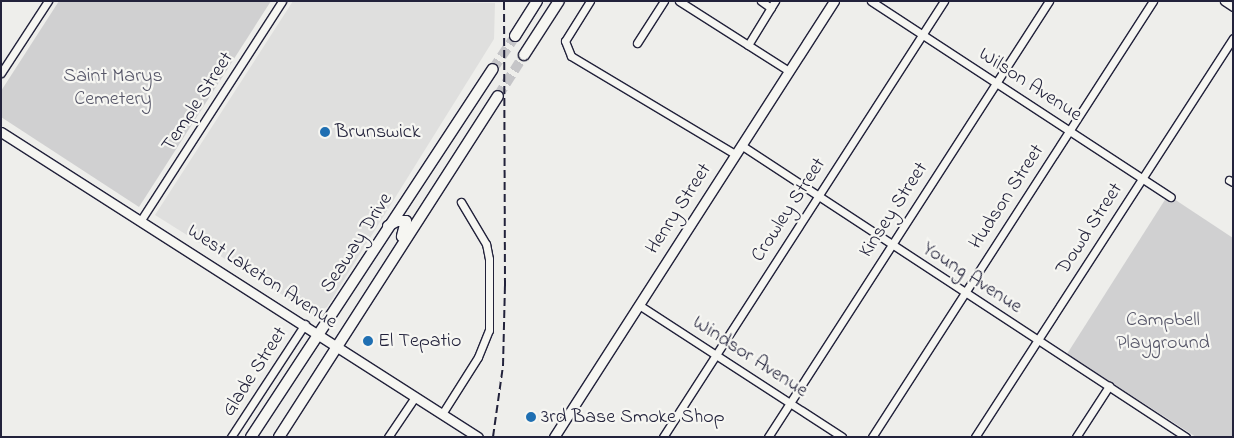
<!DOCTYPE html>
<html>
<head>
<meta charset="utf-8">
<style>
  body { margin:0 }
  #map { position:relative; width:1234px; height:438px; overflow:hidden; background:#eeeeeb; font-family:"Indie Flower",sans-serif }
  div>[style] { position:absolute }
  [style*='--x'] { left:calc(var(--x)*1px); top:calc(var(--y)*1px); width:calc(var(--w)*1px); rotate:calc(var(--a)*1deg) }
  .built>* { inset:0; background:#dfdfde }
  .green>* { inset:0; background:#d0d0d1 }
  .highway-tunnel>* { height:10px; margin-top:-5px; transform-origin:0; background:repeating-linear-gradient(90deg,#c5c5c8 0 10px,transparent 0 15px) }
  .roads { filter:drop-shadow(1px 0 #22223b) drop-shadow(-1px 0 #22223b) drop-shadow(0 1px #22223b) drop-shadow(0 -1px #22223b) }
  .minor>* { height:7px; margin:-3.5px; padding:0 3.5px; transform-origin:3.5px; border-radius:3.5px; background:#f6f6f2 }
  .major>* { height:9px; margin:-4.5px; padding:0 4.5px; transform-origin:4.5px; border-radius:4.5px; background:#f6f6f2 }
  .highway>* { height:10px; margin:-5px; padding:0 5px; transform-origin:5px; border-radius:5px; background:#f6f6f2 }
  .rail>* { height:2px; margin-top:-1px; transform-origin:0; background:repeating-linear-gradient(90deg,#22223b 0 8px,transparent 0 12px) }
  .dots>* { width:14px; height:14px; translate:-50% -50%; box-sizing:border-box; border:2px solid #f6f6f2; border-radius:50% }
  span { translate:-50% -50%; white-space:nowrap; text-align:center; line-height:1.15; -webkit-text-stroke:4.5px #f6f6f2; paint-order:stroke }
  .park-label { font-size:20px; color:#565668 }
  .street-label { font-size:20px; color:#22223b }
  .poi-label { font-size:20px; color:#22223b }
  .left { translate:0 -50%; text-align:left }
  .frame { position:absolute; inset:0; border:2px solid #22223b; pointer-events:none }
</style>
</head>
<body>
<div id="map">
  <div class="built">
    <div style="clip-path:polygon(293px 1px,495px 3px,494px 39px,327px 307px,313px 314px,155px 215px)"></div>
  </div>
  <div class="green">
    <div style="clip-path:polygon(59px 1px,271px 1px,139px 207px,1px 117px,1px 91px)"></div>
    <div style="clip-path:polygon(1168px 195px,1233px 238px,1233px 437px,1196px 437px,1067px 354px)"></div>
  </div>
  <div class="highway-tunnel">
    <div style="--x:493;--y:69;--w:40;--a:-56"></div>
    <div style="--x:498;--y:96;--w:49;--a:-57.6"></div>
  </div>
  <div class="roads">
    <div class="minor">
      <div style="--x:590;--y:1;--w:47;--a:122"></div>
      <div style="--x:565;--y:41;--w:16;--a:68"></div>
      <div style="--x:571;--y:56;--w:191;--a:30.9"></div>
      <div style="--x:679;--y:1;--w:130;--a:32.5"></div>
      <div style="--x:761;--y:1;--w:12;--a:35"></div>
      <div style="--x:871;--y:1;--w:358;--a:33.2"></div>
      <div style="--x:1224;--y:1;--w:11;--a:34"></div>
      <div style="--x:637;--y:43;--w:50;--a:-57.3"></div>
      <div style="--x:748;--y:45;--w:52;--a:-58.5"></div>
      <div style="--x:1;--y:73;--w:86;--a:-56.9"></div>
      <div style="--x:741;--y:145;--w:532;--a:33.27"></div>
      <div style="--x:1229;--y:180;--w:4;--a:27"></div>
      <div style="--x:141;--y:220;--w:260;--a:-57.2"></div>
      <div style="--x:639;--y:305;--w:242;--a:33"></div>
      <div style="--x:442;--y:414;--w:67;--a:-57.7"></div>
      <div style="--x:478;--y:357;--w:29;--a:-68"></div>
      <div style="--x:489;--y:330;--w:71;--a:-90"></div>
      <div style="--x:489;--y:259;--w:15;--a:-101"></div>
      <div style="--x:486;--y:244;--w:49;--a:-120.8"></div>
      <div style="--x:231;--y:437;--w:135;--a:-56.8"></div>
      <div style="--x:388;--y:437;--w:48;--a:-56"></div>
      <div style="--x:663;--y:437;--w:519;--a:-57.2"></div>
      <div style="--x:768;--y:437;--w:519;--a:-57.2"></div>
      <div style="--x:872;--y:437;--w:519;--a:-57.2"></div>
      <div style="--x:975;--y:437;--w:475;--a:-57.1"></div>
      <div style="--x:1076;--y:437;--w:61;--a:-57.1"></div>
    </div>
    <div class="major">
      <div style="--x:1;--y:132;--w:566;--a:32.6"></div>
      <div style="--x:554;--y:437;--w:518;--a:-57.29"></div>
    </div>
    <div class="highway">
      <div style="--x:515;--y:36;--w:41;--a:-57.8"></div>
      <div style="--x:524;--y:55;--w:64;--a:-57.1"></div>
      <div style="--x:388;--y:226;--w:10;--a:-29"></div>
      <div style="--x:397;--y:221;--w:9;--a:0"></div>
      <div style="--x:406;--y:221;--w:16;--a:105"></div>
      <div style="--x:251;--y:437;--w:440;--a:-56.7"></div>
      <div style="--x:279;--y:437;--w:405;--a:-57.3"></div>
    </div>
  </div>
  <div class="rail">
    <div style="--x:493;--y:437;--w:72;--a:-82"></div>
    <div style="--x:503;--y:366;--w:80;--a:-88.6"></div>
    <div style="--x:505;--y:286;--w:285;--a:-90.2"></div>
  </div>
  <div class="dots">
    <div style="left:325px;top:132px;background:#1f6fb2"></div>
    <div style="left:368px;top:341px;background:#1f6fb2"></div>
    <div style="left:531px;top:417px;background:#1f6fb2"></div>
  </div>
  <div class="park-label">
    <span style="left:113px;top:88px">Saint Marys<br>Cemetery</span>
    <span style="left:1163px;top:332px">Campbell<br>Playground</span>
  </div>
  <div class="street-label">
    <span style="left:1030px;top:85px;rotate:33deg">Wilson Avenue</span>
    <span style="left:198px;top:102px;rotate:-57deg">Temple Street</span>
    <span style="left:1007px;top:197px;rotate:-57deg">Hudson Street</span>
    <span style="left:679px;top:209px;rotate:-57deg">Henry Street</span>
    <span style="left:789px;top:210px;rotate:-57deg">Crowley Street</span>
    <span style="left:894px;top:210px;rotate:-57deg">Kinsey Street</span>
    <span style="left:1090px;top:229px;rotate:-57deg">Dowd Street</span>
    <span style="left:357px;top:243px;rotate:-57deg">Seaway Drive</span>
    <span style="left:262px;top:277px;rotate:33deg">West Laketon Avenue</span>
    <span style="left:972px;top:278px;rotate:33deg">Young Avenue</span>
    <span style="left:750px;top:357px;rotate:33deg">Windsor Avenue</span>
    <span style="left:255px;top:372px;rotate:-57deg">Glade Street</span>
  </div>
  <div class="poi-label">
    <span class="left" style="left:335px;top:132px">Brunswick</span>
    <span class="left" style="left:378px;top:341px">El Tepatio</span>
    <span class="left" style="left:541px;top:417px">3rd Base Smoke Shop</span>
  </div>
  <div class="frame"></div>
</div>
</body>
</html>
